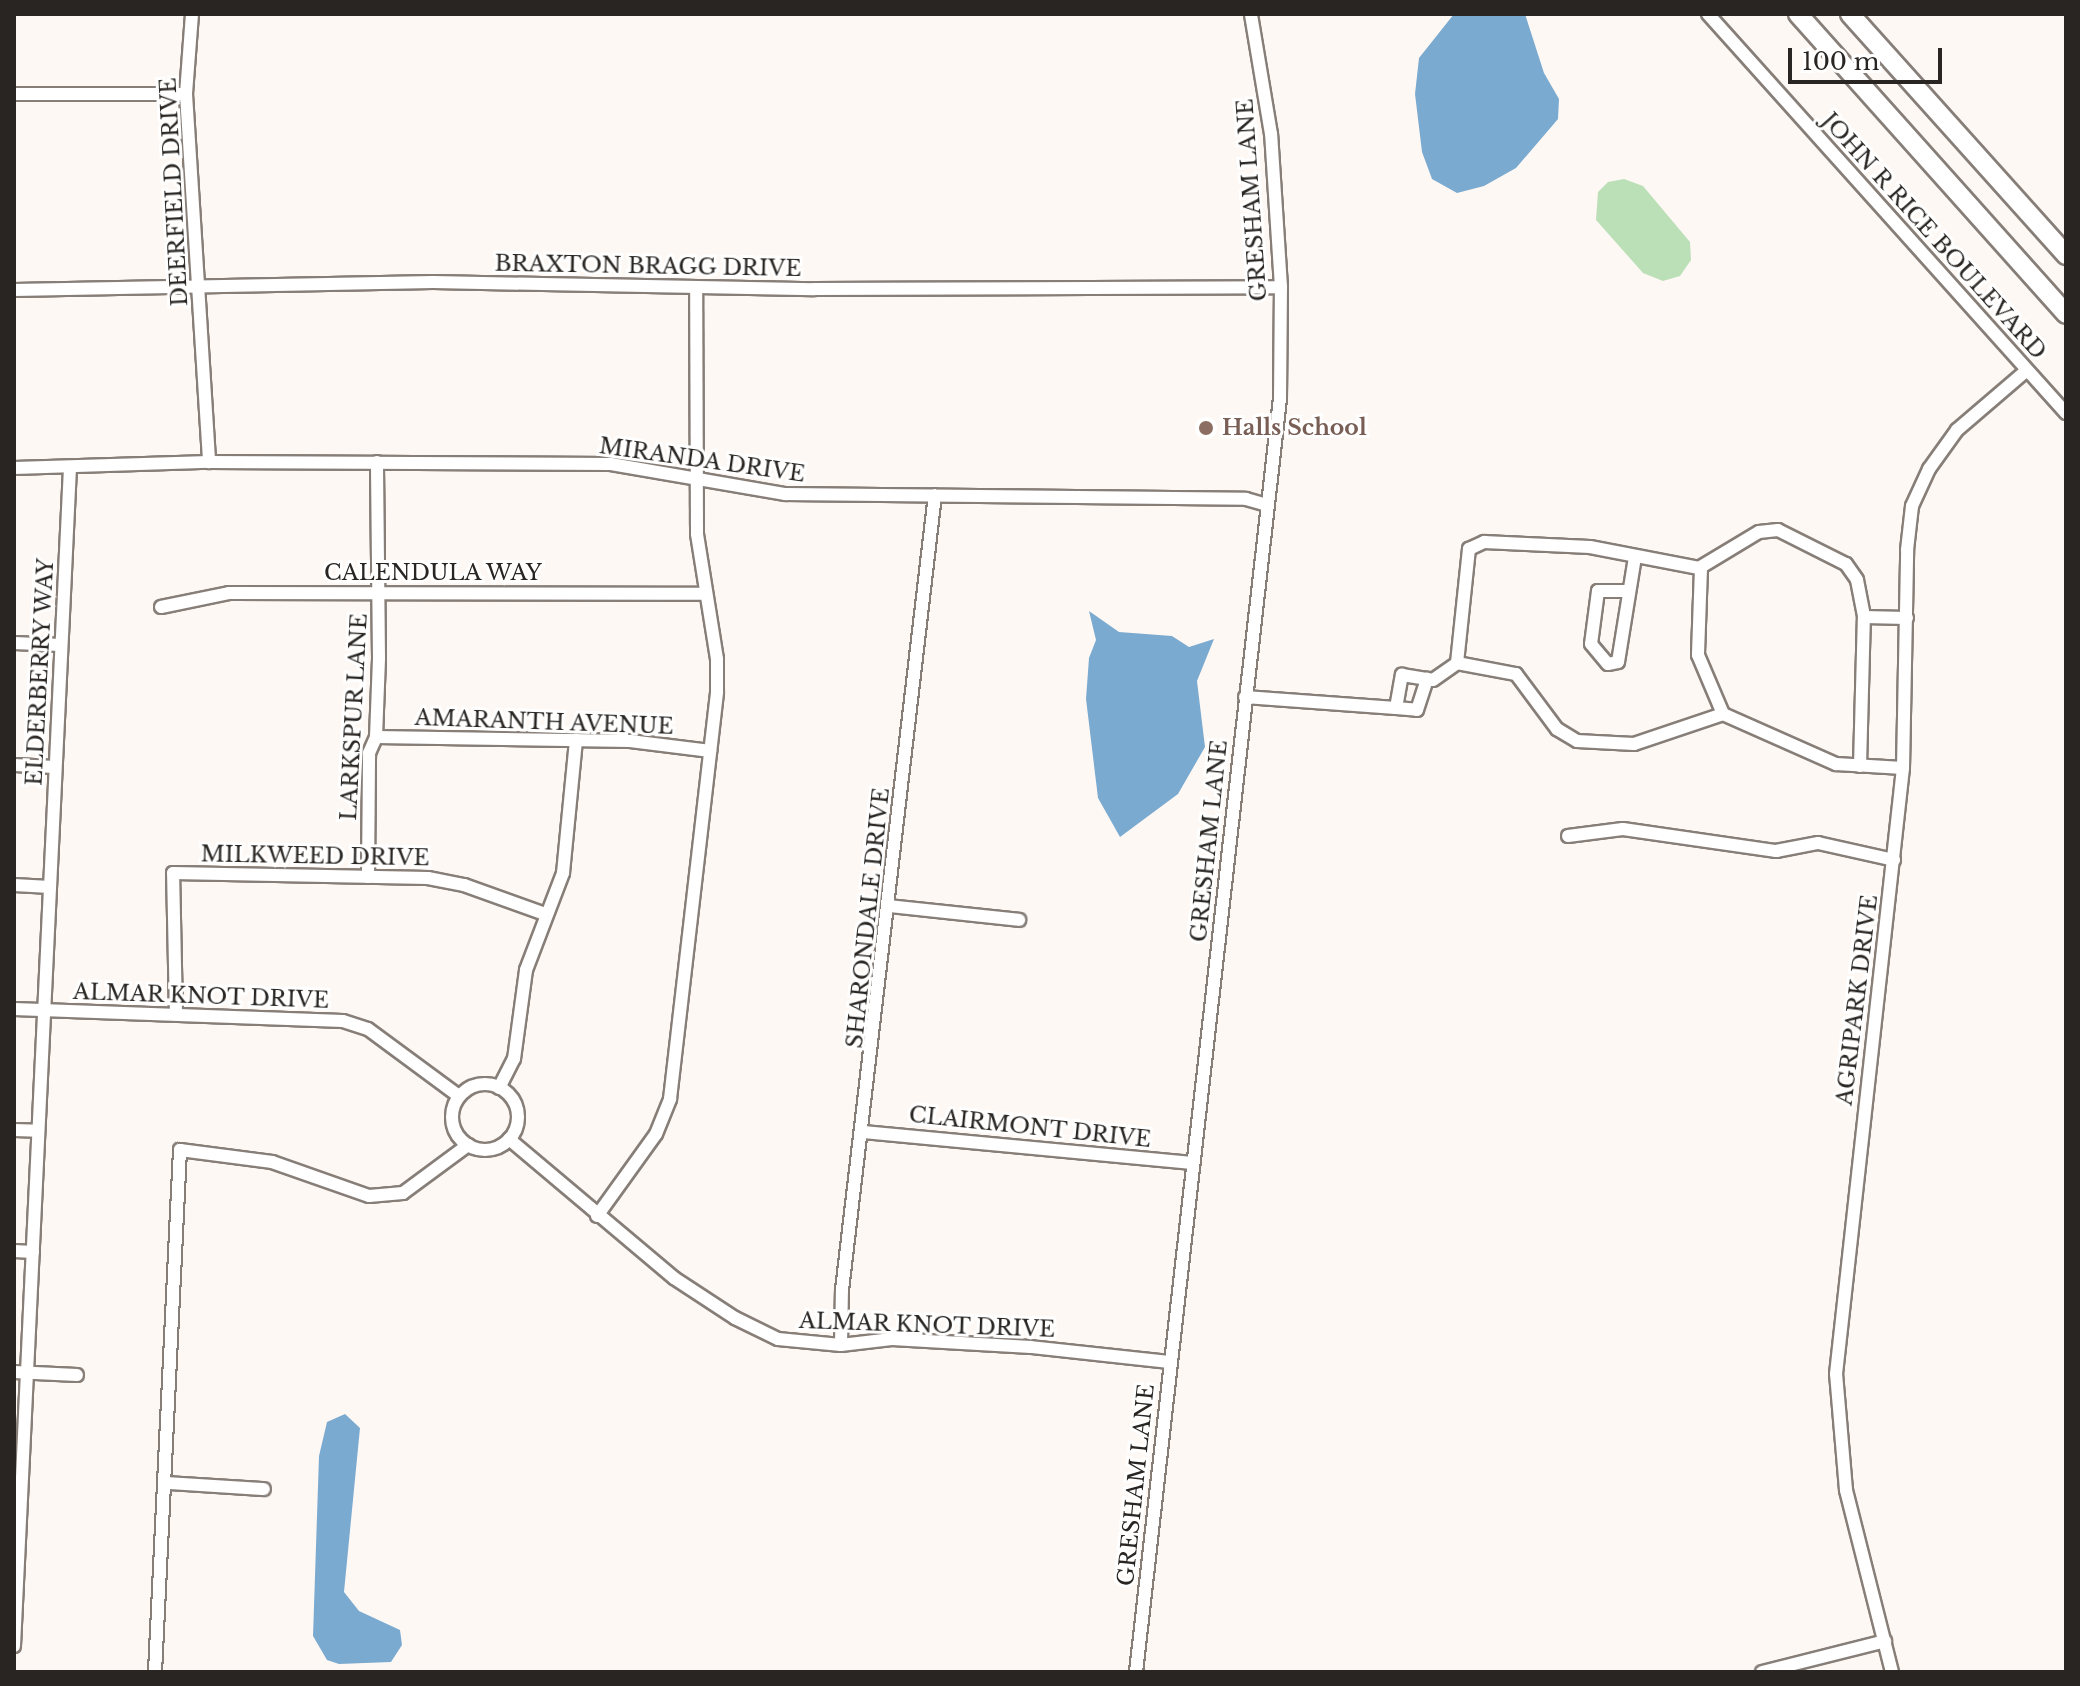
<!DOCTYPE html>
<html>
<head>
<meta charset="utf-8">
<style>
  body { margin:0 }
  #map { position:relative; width:2080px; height:1686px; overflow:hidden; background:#fef8f4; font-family:"Libre Baskerville",serif }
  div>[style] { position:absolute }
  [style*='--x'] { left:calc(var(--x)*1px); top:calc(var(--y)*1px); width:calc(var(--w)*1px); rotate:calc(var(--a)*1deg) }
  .green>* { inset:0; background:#bbe0b8 }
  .water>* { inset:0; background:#7baad0 }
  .roads { filter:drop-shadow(2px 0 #877e78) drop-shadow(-2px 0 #877e78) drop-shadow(0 2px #877e78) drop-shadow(0 -2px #877e78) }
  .minor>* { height:12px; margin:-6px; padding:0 6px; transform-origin:6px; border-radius:6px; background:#fff }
  .minor>.ring { margin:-6px; padding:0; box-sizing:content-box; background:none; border:12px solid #fff; border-radius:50% }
  .highway>* { height:18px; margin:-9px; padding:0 9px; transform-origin:9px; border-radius:9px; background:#fff }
  .dots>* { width:22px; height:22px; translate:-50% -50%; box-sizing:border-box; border:4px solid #fff; border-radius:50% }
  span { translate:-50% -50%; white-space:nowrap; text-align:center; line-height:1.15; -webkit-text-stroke:6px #fff; paint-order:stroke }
  .street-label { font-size:22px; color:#282522 }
  .education-label { font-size:22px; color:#785e54; font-weight:700 }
  .left { translate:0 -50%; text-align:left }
  .frame { position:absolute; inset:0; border:16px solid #282522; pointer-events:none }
  .scale { position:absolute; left:1788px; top:48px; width:154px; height:36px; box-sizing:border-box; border:4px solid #282522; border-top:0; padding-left:10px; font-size:24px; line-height:28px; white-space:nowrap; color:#282522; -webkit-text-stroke:6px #fff; paint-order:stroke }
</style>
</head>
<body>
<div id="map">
  <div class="green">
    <div style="clip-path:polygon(1624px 179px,1643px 186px,1690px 242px,1691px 260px,1680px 276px,1663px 281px,1643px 273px,1596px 220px,1598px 192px,1608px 182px)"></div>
  </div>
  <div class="water">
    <div style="clip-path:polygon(1454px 14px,1525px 14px,1544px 73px,1559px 99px,1558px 119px,1516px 168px,1484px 186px,1457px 193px,1432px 179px,1422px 152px,1415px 94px,1419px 58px)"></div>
    <div style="clip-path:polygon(1089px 611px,1119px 632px,1172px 636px,1189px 647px,1214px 639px,1197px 681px,1205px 747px,1178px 794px,1120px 837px,1098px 798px,1086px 699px,1089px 658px,1096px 640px)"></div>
    <div style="clip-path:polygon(345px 1414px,360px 1428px,344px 1592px,359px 1611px,400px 1630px,402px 1645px,391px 1662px,339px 1664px,327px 1660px,313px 1636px,319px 1456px,327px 1422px)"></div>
  </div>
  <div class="roads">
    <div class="minor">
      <div style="--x:192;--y:14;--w:80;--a:94.3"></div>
      <div style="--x:186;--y:94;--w:369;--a:86.4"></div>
      <div style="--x:1708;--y:14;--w:536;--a:48.1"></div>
      <div style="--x:14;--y:94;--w:172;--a:0"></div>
      <div style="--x:14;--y:290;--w:419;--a:-1.1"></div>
      <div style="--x:433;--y:282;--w:381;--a:1.1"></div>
      <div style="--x:814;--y:289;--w:467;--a:-0.2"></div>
      <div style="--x:14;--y:468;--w:195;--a:-1.8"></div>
      <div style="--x:209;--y:462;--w:402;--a:0.3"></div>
      <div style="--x:611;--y:464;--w:177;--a:9.8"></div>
      <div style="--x:785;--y:494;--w:461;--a:0.6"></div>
      <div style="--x:1246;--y:499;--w:22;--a:16"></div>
      <div style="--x:1701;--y:568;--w:87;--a:92"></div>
      <div style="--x:1698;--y:655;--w:64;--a:67"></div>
      <div style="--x:1629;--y:591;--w:31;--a:180"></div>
      <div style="--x:1598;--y:591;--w:53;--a:97.5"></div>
      <div style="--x:1591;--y:644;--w:26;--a:50"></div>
      <div style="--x:1608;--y:664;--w:10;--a:-11"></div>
      <div style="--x:1618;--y:662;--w:106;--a:-80.8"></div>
      <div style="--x:161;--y:607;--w:69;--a:-11.6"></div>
      <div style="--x:229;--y:593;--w:477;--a:0.1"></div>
      <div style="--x:14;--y:643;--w:47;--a:2.4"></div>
      <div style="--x:1457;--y:663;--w:60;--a:10.6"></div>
      <div style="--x:1516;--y:674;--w:69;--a:53.3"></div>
      <div style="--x:1557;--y:729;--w:23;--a:31"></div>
      <div style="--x:1577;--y:741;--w:57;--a:3"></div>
      <div style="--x:1634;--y:744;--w:94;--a:-18.6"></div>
      <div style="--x:1723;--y:714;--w:124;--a:23.9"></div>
      <div style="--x:1836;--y:764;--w:67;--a:3.4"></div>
      <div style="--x:1245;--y:697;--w:151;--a:4.2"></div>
      <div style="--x:1396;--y:708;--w:34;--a:-80"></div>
      <div style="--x:1402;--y:675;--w:31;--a:9"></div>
      <div style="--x:1433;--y:680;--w:29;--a:-35"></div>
      <div style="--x:1457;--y:663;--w:115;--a:-84"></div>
      <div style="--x:1469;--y:549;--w:17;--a:-25"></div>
      <div style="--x:1484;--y:542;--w:106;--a:2.7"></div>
      <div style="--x:1590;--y:547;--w:111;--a:10.9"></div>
      <div style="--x:1699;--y:568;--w:70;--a:-31"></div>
      <div style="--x:1759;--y:532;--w:19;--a:-6"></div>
      <div style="--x:1778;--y:530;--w:76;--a:26.6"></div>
      <div style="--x:1846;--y:564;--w:19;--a:55"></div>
      <div style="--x:1857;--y:580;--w:38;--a:79"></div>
      <div style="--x:1864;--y:617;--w:43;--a:1.3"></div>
      <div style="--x:1396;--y:708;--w:21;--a:5"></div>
      <div style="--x:1417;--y:710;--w:33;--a:-72"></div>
      <div style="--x:376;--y:737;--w:254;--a:0.9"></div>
      <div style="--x:630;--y:741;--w:81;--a:7.1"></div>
      <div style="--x:14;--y:765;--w:41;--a:2.8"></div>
      <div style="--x:1860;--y:766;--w:149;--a:-88.5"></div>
      <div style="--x:1568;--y:836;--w:55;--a:-7.3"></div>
      <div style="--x:1623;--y:829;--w:155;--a:8.2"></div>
      <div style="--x:1776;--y:851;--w:43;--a:-10.8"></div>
      <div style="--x:1818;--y:843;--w:78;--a:12.6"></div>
      <div style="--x:368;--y:877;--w:124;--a:-89.5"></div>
      <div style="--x:369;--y:753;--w:17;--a:-66"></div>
      <div style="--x:376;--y:737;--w:79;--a:-87.8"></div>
      <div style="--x:379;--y:658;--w:196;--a:-90.6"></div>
      <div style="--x:14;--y:885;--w:36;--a:3"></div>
      <div style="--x:889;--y:906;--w:131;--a:6.1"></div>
      <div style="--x:14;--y:1009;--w:329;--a:2.1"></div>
      <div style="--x:343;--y:1021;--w:26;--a:18"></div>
      <div style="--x:368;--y:1029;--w:113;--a:36.4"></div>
      <div style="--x:176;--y:1013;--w:140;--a:-91.2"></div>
      <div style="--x:173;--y:873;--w:255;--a:1.1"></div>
      <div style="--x:428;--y:878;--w:37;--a:11"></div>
      <div style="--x:464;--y:885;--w:86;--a:19.7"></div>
      <div class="ring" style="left:452px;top:1084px;width:54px;height:54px"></div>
      <div style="--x:499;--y:1088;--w:33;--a:-63"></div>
      <div style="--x:514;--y:1059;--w:90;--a:-82.3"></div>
      <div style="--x:526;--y:970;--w:104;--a:-69.1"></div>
      <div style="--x:563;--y:873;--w:134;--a:-84.4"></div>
      <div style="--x:14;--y:1130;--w:24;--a:2"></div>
      <div style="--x:864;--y:1132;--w:329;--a:5.4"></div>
      <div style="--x:509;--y:1139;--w:216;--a:40.1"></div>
      <div style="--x:674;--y:1278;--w:73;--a:33.3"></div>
      <div style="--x:735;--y:1318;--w:48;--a:26"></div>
      <div style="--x:778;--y:1339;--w:63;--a:5.4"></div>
      <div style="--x:841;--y:1345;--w:51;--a:-6.7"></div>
      <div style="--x:892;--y:1339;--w:139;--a:3.3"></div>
      <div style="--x:1031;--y:1347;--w:140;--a:6.2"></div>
      <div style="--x:597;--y:1216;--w:101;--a:-54.3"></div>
      <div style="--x:656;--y:1134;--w:38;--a:-68"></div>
      <div style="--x:670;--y:1099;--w:410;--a:-83.4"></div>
      <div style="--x:717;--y:692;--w:33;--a:-90"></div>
      <div style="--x:717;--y:659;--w:127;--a:-99.1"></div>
      <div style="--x:697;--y:534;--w:247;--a:-90.2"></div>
      <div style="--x:14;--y:1251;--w:19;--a:3"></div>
      <div style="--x:841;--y:1345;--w:55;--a:-89"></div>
      <div style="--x:842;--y:1290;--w:800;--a:-83.33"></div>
      <div style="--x:14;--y:1372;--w:63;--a:2.7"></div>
      <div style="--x:168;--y:1483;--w:96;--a:3.6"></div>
      <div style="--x:14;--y:1646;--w:1179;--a:-87.28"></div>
      <div style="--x:155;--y:1672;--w:523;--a:-87.26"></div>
      <div style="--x:180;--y:1150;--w:93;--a:7.4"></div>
      <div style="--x:272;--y:1162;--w:103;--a:19.3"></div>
      <div style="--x:369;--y:1196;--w:34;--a:-5"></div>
      <div style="--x:403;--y:1193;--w:81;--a:-36.4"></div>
      <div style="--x:1136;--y:1672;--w:1282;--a:-83.55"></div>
      <div style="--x:1280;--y:398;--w:111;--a:-89.5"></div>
      <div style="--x:1281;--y:287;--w:153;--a:-93.7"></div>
      <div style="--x:1271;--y:134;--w:122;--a:-99.5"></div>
      <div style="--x:1762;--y:1672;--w:127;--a:-14.1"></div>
      <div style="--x:1892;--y:1672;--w:188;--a:-104.2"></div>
      <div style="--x:1846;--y:1490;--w:116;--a:-94.9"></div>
      <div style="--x:1836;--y:1374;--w:610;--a:-83.69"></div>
      <div style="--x:1903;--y:768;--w:218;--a:-88.9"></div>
      <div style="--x:1907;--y:550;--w:44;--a:-83.5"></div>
      <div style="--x:1912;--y:506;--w:41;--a:-65.3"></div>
      <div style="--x:1929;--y:469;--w:48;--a:-54.3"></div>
      <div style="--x:1957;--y:430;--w:92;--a:-40.6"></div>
    </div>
    <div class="highway">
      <div style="--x:1798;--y:14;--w:402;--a:48.2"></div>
      <div style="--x:1850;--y:14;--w:324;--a:48.1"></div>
    </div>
  </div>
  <div class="dots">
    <div style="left:1206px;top:428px;background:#8d6e63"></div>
  </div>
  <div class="street-label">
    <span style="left:174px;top:192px;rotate:-93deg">DEERFIELD DRIVE</span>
    <span style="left:1252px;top:200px;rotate:-94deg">GRESHAM LANE</span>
    <span style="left:1934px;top:236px;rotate:48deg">JOHN R RICE BOULEVARD</span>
    <span style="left:648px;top:266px;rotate:1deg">BRAXTON BRAGG DRIVE</span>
    <span style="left:702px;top:460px;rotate:8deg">MIRANDA DRIVE</span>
    <span style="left:433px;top:573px">CALENDULA WAY</span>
    <span style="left:40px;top:672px;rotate:-87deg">ELDERBERRY WAY</span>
    <span style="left:354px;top:717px;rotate:-87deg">LARKSPUR LANE</span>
    <span style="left:544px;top:722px;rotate:2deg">AMARANTH AVENUE</span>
    <span style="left:1209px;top:841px;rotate:-84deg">GRESHAM LANE</span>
    <span style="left:315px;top:856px;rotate:1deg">MILKWEED DRIVE</span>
    <span style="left:868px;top:918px;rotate:-84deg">SHARONDALE DRIVE</span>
    <span style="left:201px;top:996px;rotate:2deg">ALMAR KNOT DRIVE</span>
    <span style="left:1857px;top:1000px;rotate:-83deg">AGRIPARK DRIVE</span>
    <span style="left:1030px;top:1127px;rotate:6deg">CLAIRMONT DRIVE</span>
    <span style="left:927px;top:1325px;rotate:2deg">ALMAR KNOT DRIVE</span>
    <span style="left:1136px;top:1485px;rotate:-84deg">GRESHAM LANE</span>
  </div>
  <div class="education-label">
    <span class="left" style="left:1222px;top:428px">Halls School</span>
  </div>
  <div class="frame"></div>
  <div class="scale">100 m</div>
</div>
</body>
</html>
